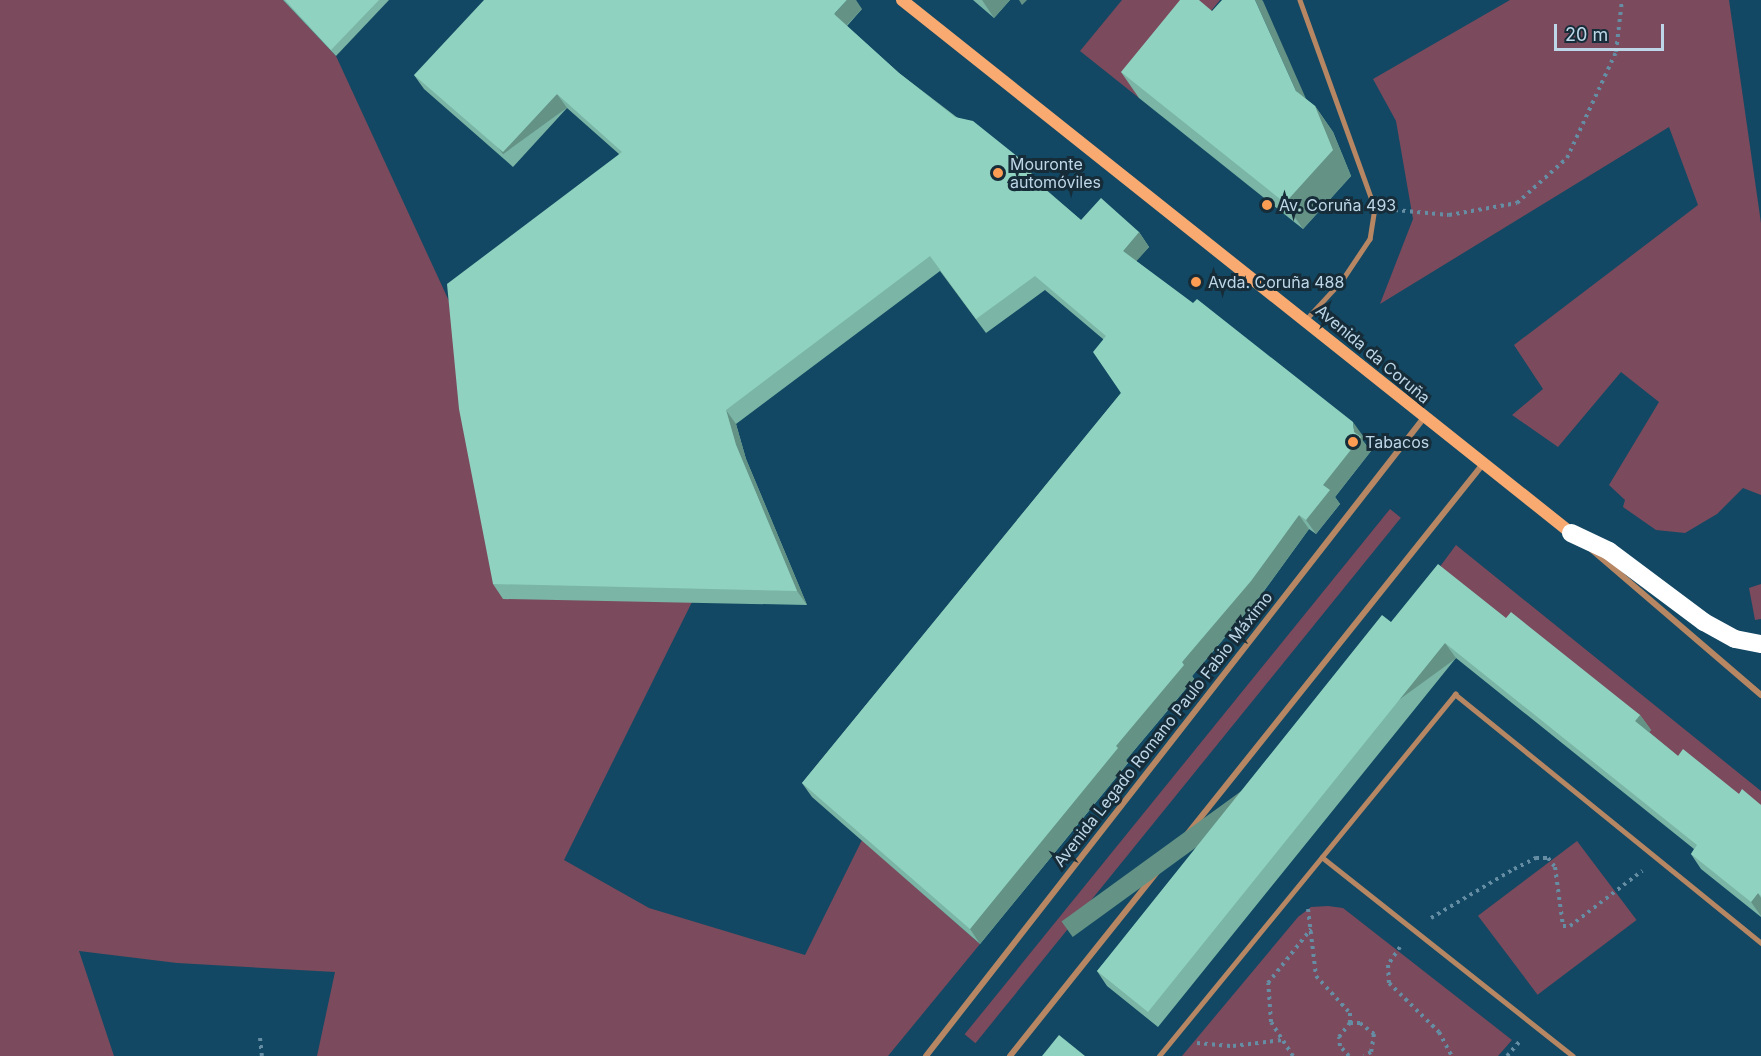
<!DOCTYPE html>
<html>
<head>
<meta charset="utf-8">
<style>
  body { margin:0 }
  #map { position:relative; width:1761px; height:1056px; overflow:hidden; background:#124863; font-family:Inter,sans-serif }
  div>[style] { position:absolute }
  [style*='--x'] { left:calc(var(--x)*1px); top:calc(var(--y)*1px); width:calc(var(--w)*1px); rotate:calc(var(--a)*1deg) }
  .green>* { inset:0; background:#7b4a5c; transform-origin:0 0 }
  .path>* { height:4px; margin-top:-2px; transform-origin:0; background:repeating-linear-gradient(90deg,#658da4 0 3px,transparent 0 7.5px) }
  .lane>* { height:4.5px; margin:-2.25px; padding:0 2.25px; transform-origin:2.25px; border-radius:2.25px; background:#b78663 }
  .street>* { height:6px; margin:-3px; padding:0 3px; transform-origin:3px; border-radius:3px; background:#b78663 }
  .secondary>* { height:12px; margin:-6px; padding:0 6px; transform-origin:6px; border-radius:6px; background:#f8aa71 }
  .highway>* { height:18px; margin:-9px; padding:0 9px; transform-origin:9px; border-radius:9px; background:#fff }
  .wall>* { inset:0; background:#7bb5a5 }
  .shaded-wall>* { inset:0; background:#649386; transform-origin:0 0 }
  .building>* { inset:0; background:#8fd2c0 }
  .dots>* { width:16px; height:16px; translate:-50% -50%; box-sizing:border-box; border:3px solid #162c38; border-radius:50% }
  span { translate:-50% -50%; white-space:nowrap; text-align:center; line-height:1.15; -webkit-text-stroke:6px #162c38; paint-order:stroke }
  .poi-label { font-size:16px; color:#bed7e8 }
  .left { translate:0 -50%; text-align:left }
  .street-label { font-size:16px; color:#bed7e8 }
  .scale { position:absolute; left:1554px; top:24px; width:110px; height:27px; box-sizing:border-box; border:3px solid #bed7e8; border-top:0; padding-left:8px; font-size:18px; line-height:21px; white-space:nowrap; color:#bed7e8; -webkit-text-stroke:4px #162c38; paint-order:stroke }
</style>
</head>
<body>
<div id="map">
  <div class="green">
    <div style="clip-path:polygon(0 0,283px 0,336px 56px,449px 301px,692px 602px,564px 860px,649px 908px,805px 955px,862px 840px,980px 944px,888px 1056px,317px 1056px,335px 972px,177px 963px,79px 951px,114px 1056px,0 1056px)"></div>
    <div style="clip-path:polygon(1122px 0,1220px 0,1139px 98px,1080px 51px)"></div>
    <div style="clip-path:polygon(1510px 0,1729px 0,1761px 223px,1761px 495px,1743px 488px,1717px 514px,1685px 533px,1656px 530px,1623px 507px,1625px 500px,1609px 485px,1659px 402px,1621px 372px,1558px 447px,1512px 415px,1543px 389px,1514px 345px,1698px 205px,1669px 127px,1380px 304px,1413px 219px,1396px 121px,1373px 79px)"></div>
    <div style="left:1390px;top:509px;width:14px;height:676px;rotate:39deg"></div>
    <div style="clip-path:polygon(1456px 545px,1761px 791px,1761px 811px,1688px 771px,1646px 736px,1393px 630px)"></div>
    <div style="clip-path:polygon(1761px 584px,1761px 619px,1755px 620px,1749px 588px)"></div>
    <div style="left:1577px;top:841px;width:99px;height:124px;rotate:53deg"></div>
    <div style="clip-path:polygon(1328px 906px,1343px 908px,1512px 1040px,1498px 1056px,1182px 1056px,1298px 917px,1311px 907px)"></div>
  </div>
  <div class="path">
    <div style="--x:1395;--y:210;--w:54;--a:5.3"></div>
    <div style="--x:1449;--y:215;--w:69;--a:-10"></div>
    <div style="--x:1517;--y:203;--w:67;--a:-42"></div>
    <div style="--x:1567;--y:158;--w:117;--a:-65.2"></div>
    <div style="--x:1616;--y:52;--w:52;--a:-83.4"></div>
    <div style="--x:1308;--y:909;--w:67;--a:83.2"></div>
    <div style="--x:1316;--y:976;--w:50;--a:47.4"></div>
    <div style="--x:1350;--y:1013;--w:10;--a:90"></div>
    <div style="--x:1431;--y:918;--w:96;--a:-30.6"></div>
    <div style="--x:1514;--y:869;--w:25;--a:-27"></div>
    <div style="--x:1536;--y:858;--w:12;--a:0"></div>
    <div style="--x:1548;--y:858;--w:11;--a:52"></div>
    <div style="--x:1555;--y:867;--w:60;--a:82.3"></div>
    <div style="--x:1563;--y:926;--w:7;--a:0"></div>
    <div style="--x:1570;--y:926;--w:91;--a:-37.4"></div>
    <div style="--x:1400;--y:947;--w:22;--a:124"></div>
    <div style="--x:1388;--y:965;--w:18;--a:87"></div>
    <div style="--x:1389;--y:983;--w:70;--a:44.4"></div>
    <div style="--x:1439;--y:1032;--w:27;--a:62"></div>
    <div style="--x:260;--y:1038;--w:18;--a:84"></div>
    <div style="--x:1197;--y:1043;--w:36;--a:5"></div>
    <div style="--x:1233;--y:1046;--w:49;--a:-7"></div>
    <div style="--x:1293;--y:1056;--w:40;--a:-122.9"></div>
    <div style="--x:1271;--y:1022;--w:39;--a:-94"></div>
    <div style="--x:1268;--y:983;--w:69;--a:-51.5"></div>
    <div style="--x:1349;--y:1056;--w:13;--a:-132"></div>
    <div style="--x:1340;--y:1046;--w:9;--a:-96"></div>
    <div style="--x:1339;--y:1037;--w:18;--a:-52"></div>
    <div style="--x:1350;--y:1023;--w:10;--a:0"></div>
    <div style="--x:1360;--y:1023;--w:18;--a:38"></div>
    <div style="--x:1374;--y:1034;--w:18;--a:99"></div>
    <div style="--x:1371;--y:1052;--w:8;--a:150"></div>
    <div style="--x:1507;--y:1056;--w:20;--a:-49"></div>
  </div>
  <div class="lane">
    <div style="--x:1300;--y:0;--w:221;--a:70.2"></div>
    <div style="--x:1375;--y:208;--w:31;--a:99"></div>
    <div style="--x:1370;--y:239;--w:50;--a:123.7"></div>
    <div style="--x:1342;--y:281;--w:53;--a:132.7"></div>
    <div style="--x:1322;--y:857;--w:320;--a:38.4"></div>
    <div style="--x:1159;--y:1056;--w:468;--a:-50.7"></div>
    <div style="--x:1455;--y:694;--w:395;--a:39.1"></div>
  </div>
  <div class="street">
    <div style="--x:1592;--y:550;--w:223;--a:40.6"></div>
    <div style="--x:926;--y:1056;--w:808;--a:-52.04"></div>
    <div style="--x:1010;--y:1056;--w:758;--a:-51.38"></div>
  </div>
  <div class="secondary">
    <div style="--x:902;--y:0;--w:855;--a:38.54"></div>
  </div>
  <div class="highway">
    <div style="--x:1571;--y:533;--w:42;--a:25.3"></div>
    <div style="--x:1609;--y:551;--w:119;--a:36.8"></div>
    <div style="--x:1704;--y:622;--w:35;--a:29"></div>
    <div style="--x:1735;--y:639;--w:26;--a:11"></div>
  </div>
  <div class="wall">
    <div style="clip-path:polygon(283px 0,389px 0,336px 56px)"></div>
    <div style="clip-path:polygon(973px 0,1010px 0,994px 18px)"></div>
    <div style="clip-path:polygon(862px 9px,847px 26px,899px 73px,1035px 177px,1043px 187px,1081px 220px,1139px 232px,1149px 247px,1136px 261px,1363px 436px,1363px 441px,1371px 451px,1335px 497px,1340px 504px,1316px 534px,1309px 529px,1261px 595px,1192px 676px,1194px 679px,1126px 760px,1128px 763px,980px 944px,812px 797px,802px 783px,1121px 393px,1103px 339px,1045px 290px,986px 333px,940px 271px,736px 424px,746px 459px,807px 605px,503px 599px,493px 584px,619px 154px,567px 108px,513px 167px,424px 89px,414px 75px)"></div>
    <div style="clip-path:polygon(1121px 72px,1306px 99px,1315px 106px,1333px 132px,1351px 176px,1303px 229px,1139px 98px)"></div>
    <div style="clip-path:polygon(1506px 618px,1640px 715px,1651px 730px,1649px 732px,1678px 756px,1739px 794px,1761px 805px,1761px 917px,1701px 869px,1691px 854px,1694px 849px,1456px 658px,1158px 1027px,1107px 986px,1097px 971px,1391px 622px)"></div>
  </div>
  <div class="shaded-wall">
    <div style="clip-path:polygon(847px 0,856px 0,862px 9px,844px 28px,834px 14px)"></div>
    <div style="clip-path:polygon(982px 0,1010px 0,994px 18px)"></div>
    <div style="clip-path:polygon(1019px 0,1027px 0,1022px 5px)"></div>
    <div style="clip-path:polygon(1255px 0,1262px 0,1263px 1px,1314px 117px,1296px 91px)"></div>
    <div style="left:557px;top:94px;width:17px;height:79px;rotate:54deg"></div>
    <div style="clip-path:polygon(1315px 106px,1333px 132px,1351px 176px,1303px 229px,1285px 203px)"></div>
    <div style="clip-path:polygon(1023px 161px,1033px 175px,1026px 169px)"></div>
    <div style="clip-path:polygon(1139px 232px,1149px 247px,1133px 265px,1123px 251px)"></div>
    <div style="clip-path:polygon(726px 410px,736px 424px,746px 459px,807px 605px,797px 591px,736px 445px)"></div>
    <div style="clip-path:polygon(1353px 422px,1363px 436px,1363px 441px,1371px 451px,1335px 497px,1340px 504px,1316px 534px,1306px 520px,1323px 485px,1354px 432px)"></div>
    <div style="clip-path:polygon(1299px 515px,1309px 529px,1261px 595px,1192px 676px,1194px 679px,1126px 760px,1128px 763px,980px 944px,970px 929px)"></div>
    <div style="left:1445px;top:643px;width:19px;height:474px;rotate:54deg"></div>
    <div style="clip-path:polygon(1640px 715px,1651px 730px,1646px 736px,1635px 721px)"></div>
    <div style="clip-path:polygon(1758px 893px,1761px 898px,1761px 916px,1751px 902px)"></div>
  </div>
  <div class="building">
    <div style="clip-path:polygon(285px 0,379px 0,331px 50px)"></div>
    <div style="clip-path:polygon(484px 0,847px 0,834px 14px,899px 73px,955px 117px,973px 121px,1023px 161px,1026px 169px,1035px 177px,1033px 179px,1081px 220px,1101px 198px,1139px 232px,1123px 251px,1193px 303px,1197px 299px,1353px 422px,1354px 432px,1361px 437px,1323px 485px,1330px 490px,1306px 520px,1299px 515px,1251px 581px,1182px 662px,1184px 665px,1116px 746px,1118px 748px,970px 929px,802px 783px,1121px 393px,1093px 352px,1106px 336px,1035px 276px,976px 319px,930px 256px,726px 410px,736px 445px,797px 591px,493px 584px,459px 409px,447px 284px,622px 152px,557px 94px,503px 152px,414px 75px)"></div>
    <div style="clip-path:polygon(1180px 0,1199px 0,1212px 11px,1222px 0,1255px 0,1296px 91px,1315px 106px,1333px 150px,1285px 203px,1121px 72px)"></div>
    <div style="clip-path:polygon(1438px 564px,1506px 618px,1511px 612px,1640px 715px,1635px 721px,1678px 756px,1683px 749px,1739px 794px,1742px 789px,1761px 805px,1761px 896px,1758px 893px,1751px 902px,1691px 854px,1697px 845px,1445px 643px,1148px 1012px,1097px 971px,1382px 615px,1391px 622px)"></div>
    <div style="clip-path:polygon(1059px 1035px,1085px 1056px,1042px 1056px)"></div>
  </div>
  <div class="dots">
    <div style="left:998px;top:173px;background:#fc9d53"></div>
    <div style="left:1267px;top:205px;background:#fc9d53"></div>
    <div style="left:1196px;top:282px;background:#fc9d53"></div>
    <div style="left:1353px;top:442px;background:#fc9d53"></div>
  </div>
  <div class="poi-label">
    <span class="left" style="left:1010px;top:173px">Mouronte<br>automóviles</span>
    <span class="left" style="left:1279px;top:205px">Av. Coruña 493</span>
    <span class="left" style="left:1208px;top:282px">Avda. Coruña 488</span>
    <span class="left" style="left:1365px;top:442px">Tabacos</span>
  </div>
  <div class="street-label">
    <span style="left:1373px;top:354px;rotate:40deg">Avenida da Coruña</span>
    <span style="left:1163px;top:729px;rotate:-52deg">Avenida Legado Romano Paulo Fabio Máximo</span>
  </div>
  <div class="scale">20 m</div>
</div>
</body>
</html>
